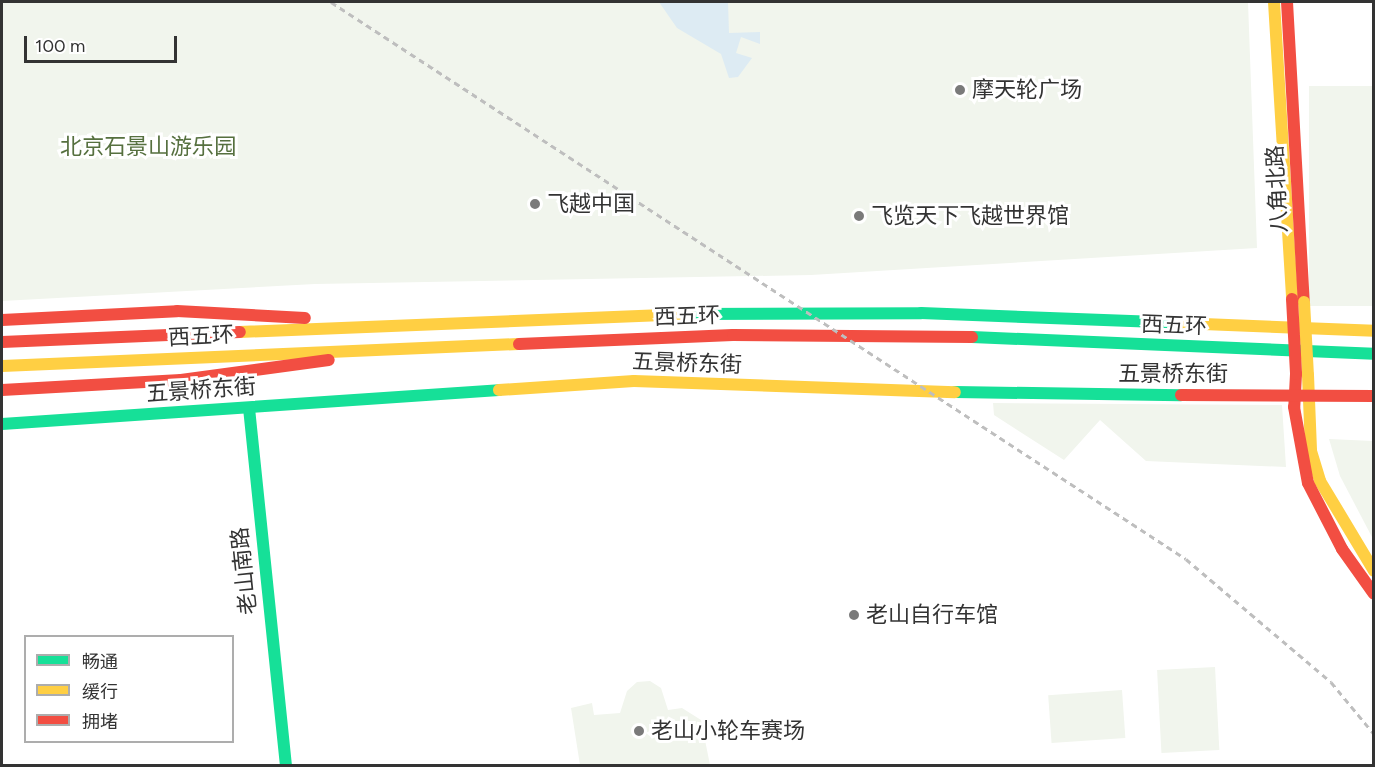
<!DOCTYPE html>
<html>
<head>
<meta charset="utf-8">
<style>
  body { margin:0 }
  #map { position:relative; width:1375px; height:767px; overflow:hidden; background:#fff; font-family:Figtree,"Noto Sans SC",sans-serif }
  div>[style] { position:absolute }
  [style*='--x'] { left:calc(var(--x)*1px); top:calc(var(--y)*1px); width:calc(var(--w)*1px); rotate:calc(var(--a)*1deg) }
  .green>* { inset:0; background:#f1f5ed; transform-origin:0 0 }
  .water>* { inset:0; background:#ddebf3 }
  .fast>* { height:12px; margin:-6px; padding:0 6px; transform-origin:6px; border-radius:6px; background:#16e098 }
  .slow>* { height:12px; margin:-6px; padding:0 6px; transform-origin:6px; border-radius:6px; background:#ffcf43 }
  .jam>* { height:12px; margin:-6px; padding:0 6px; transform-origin:6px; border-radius:6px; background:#f24e42 }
  .rail>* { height:3px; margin-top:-1.5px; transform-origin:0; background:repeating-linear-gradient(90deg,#bebebe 0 6px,transparent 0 10.5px) }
  .slow-bridge>* { height:12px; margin:-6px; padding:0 6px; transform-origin:6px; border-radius:6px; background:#ffcf43 }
  .jam-bridge>* { height:12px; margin:-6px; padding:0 6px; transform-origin:6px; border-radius:6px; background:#f24e42 }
  .dots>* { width:16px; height:16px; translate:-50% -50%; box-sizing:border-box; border:3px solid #fff; border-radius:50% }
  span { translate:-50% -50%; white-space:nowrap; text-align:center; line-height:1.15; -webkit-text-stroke:6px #fff; paint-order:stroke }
  .poi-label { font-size:22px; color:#333 }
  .left { translate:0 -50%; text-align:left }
  .park-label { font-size:22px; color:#56703f }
  .street-label { font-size:22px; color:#333 }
  .frame { position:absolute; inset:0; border:3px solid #333; pointer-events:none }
  .legend { position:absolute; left:24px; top:635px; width:210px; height:108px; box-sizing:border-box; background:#fff; border:2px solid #adadad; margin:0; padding:8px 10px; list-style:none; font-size:18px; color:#333 }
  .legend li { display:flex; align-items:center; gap:12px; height:30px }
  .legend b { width:30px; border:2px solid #adadad }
  .scale { position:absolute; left:24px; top:36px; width:153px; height:27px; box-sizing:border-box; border:3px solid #333; border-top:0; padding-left:8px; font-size:18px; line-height:21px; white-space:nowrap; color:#333; -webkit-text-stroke:4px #fff; paint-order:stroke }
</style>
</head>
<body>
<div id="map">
  <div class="green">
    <div style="clip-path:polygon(2px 2px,1248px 2px,1257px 248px,811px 275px,315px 284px,2px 301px)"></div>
    <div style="left:1309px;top:86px;width:64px;height:220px"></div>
    <div style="clip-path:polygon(993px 403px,1282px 405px,1286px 467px,1146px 461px,1100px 420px,1064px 460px,994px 415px)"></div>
    <div style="clip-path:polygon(1329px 439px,1373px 441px,1373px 539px,1340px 476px)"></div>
    <div style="left:1215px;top:667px;width:83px;height:58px;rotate:87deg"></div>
    <div style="clip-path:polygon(650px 681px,661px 688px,668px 710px,682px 708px,701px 720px,710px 765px,580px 765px,571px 708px,592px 703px,594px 715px,620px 713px,627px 691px,637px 682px)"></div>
    <div style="left:1122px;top:690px;width:48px;height:74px;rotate:86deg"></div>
  </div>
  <div class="water">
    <div style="clip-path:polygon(659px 2px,728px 2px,729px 33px,760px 32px,760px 44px,741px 37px,736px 53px,752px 58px,738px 77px,729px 78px,721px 54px,677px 28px)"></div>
  </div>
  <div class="fast">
    <div style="--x:689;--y:314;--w:232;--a:-0.2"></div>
    <div style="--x:921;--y:313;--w:257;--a:2.2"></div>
    <div style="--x:972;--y:337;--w:402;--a:2.4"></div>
    <div style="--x:955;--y:392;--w:226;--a:0.8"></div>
    <div style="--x:249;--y:408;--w:360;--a:84.1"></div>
    <div style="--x:2;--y:424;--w:498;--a:-3.9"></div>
  </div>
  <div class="slow">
    <div style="--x:1274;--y:2;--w:298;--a:86.5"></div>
    <div style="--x:1178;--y:323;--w:196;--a:2.3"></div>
    <div style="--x:240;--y:332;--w:449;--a:-2.3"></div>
    <div style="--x:2;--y:366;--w:517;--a:-2.44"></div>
    <div style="--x:1308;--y:375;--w:76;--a:87.7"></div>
    <div style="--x:1311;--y:451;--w:31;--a:73"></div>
    <div style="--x:1320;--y:481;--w:105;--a:59"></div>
    <div style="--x:499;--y:390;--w:135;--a:-3.8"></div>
    <div style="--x:634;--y:381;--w:321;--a:2"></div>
  </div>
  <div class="jam">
    <div style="--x:1287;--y:2;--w:300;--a:86.8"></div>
    <div style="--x:2;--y:320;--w:175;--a:-2.9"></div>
    <div style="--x:177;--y:311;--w:128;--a:3.1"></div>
    <div style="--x:2;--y:342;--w:238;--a:-2.4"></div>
    <div style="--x:519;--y:344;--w:214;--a:-2.4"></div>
    <div style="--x:733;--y:335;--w:239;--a:0.5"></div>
    <div style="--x:1296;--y:374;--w:33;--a:93"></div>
    <div style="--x:1294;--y:407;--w:77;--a:79.6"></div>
    <div style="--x:1308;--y:483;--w:74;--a:62.7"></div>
    <div style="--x:1342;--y:549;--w:55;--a:54.6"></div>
    <div style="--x:2;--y:390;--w:179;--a:-3.2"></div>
    <div style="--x:181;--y:380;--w:149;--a:-7.7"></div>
    <div style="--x:1181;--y:395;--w:193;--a:0.3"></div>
  </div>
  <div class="rail">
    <div style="--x:331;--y:2;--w:1020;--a:33.08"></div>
    <div style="--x:1186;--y:559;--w:190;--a:40.3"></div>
    <div style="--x:1331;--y:682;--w:67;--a:50.4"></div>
  </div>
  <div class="slow-bridge">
    <div style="--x:1304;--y:302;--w:73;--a:86.9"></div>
  </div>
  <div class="jam-bridge">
    <div style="--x:1292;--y:299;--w:75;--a:86.9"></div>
  </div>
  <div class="dots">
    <div style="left:960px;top:90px;background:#7a7a7a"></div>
    <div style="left:535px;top:204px;background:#7a7a7a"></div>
    <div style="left:859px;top:216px;background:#7a7a7a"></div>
    <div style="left:854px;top:615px;background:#7a7a7a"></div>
    <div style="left:639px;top:731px;background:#7a7a7a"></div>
  </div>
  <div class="poi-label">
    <span class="left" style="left:972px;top:90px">摩天轮广场</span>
    <span class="left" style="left:547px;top:204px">飞越中国</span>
    <span class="left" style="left:871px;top:216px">飞览天下飞越世界馆</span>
    <span class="left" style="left:866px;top:615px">老山自行车馆</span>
    <span class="left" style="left:651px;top:731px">老山小轮车赛场</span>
  </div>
  <div class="park-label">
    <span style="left:148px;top:147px">北京石景山游乐园</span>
  </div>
  <div class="street-label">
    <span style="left:1277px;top:189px;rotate:-93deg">八角北路</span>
    <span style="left:687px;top:316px;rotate:-2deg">西五环</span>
    <span style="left:1174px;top:325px;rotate:2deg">西五环</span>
    <span style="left:201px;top:336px;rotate:-3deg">西五环</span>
    <span style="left:687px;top:363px;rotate:2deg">五景桥东街</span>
    <span style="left:1173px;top:374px">五景桥东街</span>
    <span style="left:201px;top:390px;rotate:-4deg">五景桥东街</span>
    <span style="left:244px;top:571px;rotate:-96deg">老山南路</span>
  </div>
  <div class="frame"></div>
  <ul class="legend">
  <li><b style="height:8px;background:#16e098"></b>畅通</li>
  <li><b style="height:8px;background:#ffcf43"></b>缓行</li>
  <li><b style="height:8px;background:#f24e42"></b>拥堵</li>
  </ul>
  <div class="scale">100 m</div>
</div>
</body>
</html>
